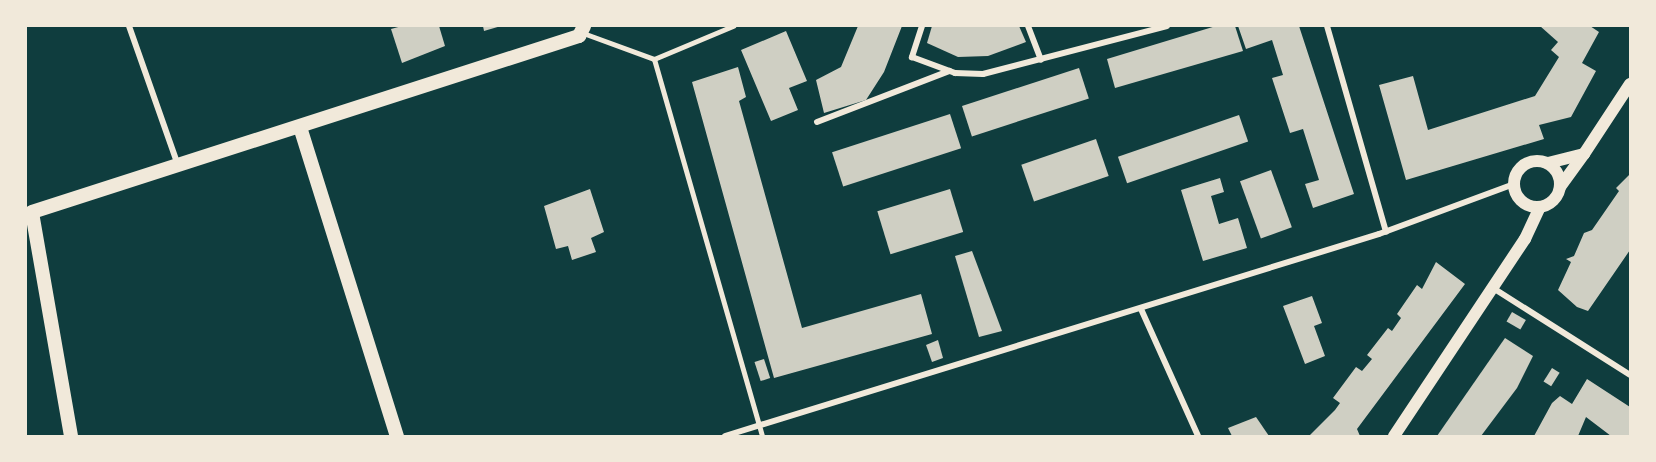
<!DOCTYPE html>
<html>
<head>
<meta charset="utf-8">
<style>
  body { margin:0 }
  #map { position:relative; width:1656px; height:462px; overflow:hidden; background:#0f3d3e; font-family:Helvetica,sans-serif }
  div>[style] { position:absolute }
  [style*='--x'] { left:calc(var(--x)*1px); top:calc(var(--y)*1px); width:calc(var(--w)*1px); rotate:calc(var(--a)*1deg) }
  .building>* { inset:0; background:#cfcfc3; transform-origin:0 0 }
  .pedestrian>* { height:5px; margin:-2.5px; padding:0 2.5px; transform-origin:2.5px; border-radius:2.5px; background:#f1e9da }
  .minor>* { height:6px; margin:-3px; padding:0 3px; transform-origin:3px; border-radius:3px; background:#f1e9da }
  .secondary>* { height:12px; margin:-6px; padding:0 6px; transform-origin:6px; border-radius:6px; background:#f1e9da }
  .secondary>.ring { margin:-6px; padding:0; box-sizing:content-box; background:none; border:12px solid #f1e9da; border-radius:50% }
  .primary>* { height:14px; margin:-7px; padding:0 7px; transform-origin:7px; border-radius:7px; background:#f1e9da }
  span { translate:-50% -50%; white-space:nowrap; text-align:center; line-height:1.15; -webkit-text-stroke:4.5px #f1e9da; paint-order:stroke }
  .frame { position:absolute; inset:0; border:27px solid #f1e9da; pointer-events:none }
</style>
</head>
<body>
<div id="map">
  <div class="building">
    <div style="clip-path:polygon(402px 26px,439px 26px,445px 46px,402px 63px,391px 29px)"></div>
    <div style="clip-path:polygon(483px 26px,501px 26px,484px 31px)"></div>
    <div style="clip-path:polygon(858px 26px,902px 26px,884px 72px,866px 100px,824px 113px,816px 80px,841px 67px)"></div>
    <div style="clip-path:polygon(932px 26px,1019px 26px,1026px 42px,988px 56px,958px 57px,927px 43px)"></div>
    <div style="clip-path:polygon(1216px 26px,1235px 26px,1243px 51px,1115px 88px,1107px 59px)"></div>
    <div style="clip-path:polygon(1238px 26px,1299px 26px,1354px 194px,1313px 208px,1305px 184px,1319px 180px,1303px 129px,1290px 133px,1272px 78px,1283px 75px,1272px 40px,1246px 49px)"></div>
    <div style="clip-path:polygon(1540px 26px,1590px 26px,1599px 32px,1582px 63px,1596px 71px,1571px 117px,1539px 125px,1544px 139px,1406px 180px,1379px 85px,1413px 76px,1428px 130px,1535px 96px,1559px 57px,1551px 50px,1558px 42px)"></div>
    <div style="clip-path:polygon(786px 31px,807px 81px,789px 88px,798px 110px,771px 121px,741px 50px)"></div>
    <div style="clip-path:polygon(738px 67px,746px 97px,739px 101px,802px 328px,921px 294px,932px 334px,774px 378px,692px 82px)"></div>
    <div style="left:1079px;top:68px;width:32px;height:123px;rotate:72deg"></div>
    <div style="left:950px;top:114px;width:36px;height:124px;rotate:72deg"></div>
    <div style="left:1239px;top:115px;width:28px;height:128px;rotate:71deg"></div>
    <div style="left:1096px;top:139px;width:39px;height:79px;rotate:71deg"></div>
    <div style="left:1271px;top:170px;width:61px;height:33px;rotate:70deg"></div>
    <div style="clip-path:polygon(1630px 174px,1630px 250px,1588px 311px,1577px 307px,1558px 290px,1571px 262px,1566px 259px,1574px 256px,1584px 233px,1592px 230px,1619px 191px,1616px 188px)"></div>
    <div style="clip-path:polygon(1220px 178px,1224px 192px,1211px 196px,1219px 224px,1238px 218px,1247px 248px,1203px 261px,1181px 190px)"></div>
    <div style="clip-path:polygon(590px 189px,604px 232px,591px 238px,596px 252px,572px 260px,568px 246px,556px 249px,544px 206px)"></div>
    <div style="left:950px;top:189px;width:45px;height:76px;rotate:73deg"></div>
    <div style="clip-path:polygon(972px 251px,1002px 331px,979px 337px,955px 256px)"></div>
    <div style="clip-path:polygon(1436px 262px,1465px 284px,1357px 429px,1360px 436px,1309px 436px,1335px 410px,1340px 403px,1333px 398px,1356px 367px,1362px 371px,1372px 359px,1367px 355px,1388px 328px,1392px 331px,1401px 318px,1397px 314px,1417px 285px,1422px 289px)"></div>
    <div style="clip-path:polygon(1312px 296px,1322px 323px,1314px 326px,1325px 356px,1305px 364px,1283px 306px)"></div>
    <div style="left:1512px;top:312px;width:16px;height:11px;rotate:30deg"></div>
    <div style="clip-path:polygon(1505px 338px,1533px 356px,1517px 388px,1481px 436px,1437px 436px)"></div>
    <div style="clip-path:polygon(938px 340px,943px 358px,932px 362px,926px 345px)"></div>
    <div style="left:764px;top:359px;width:20px;height:10px;rotate:72deg"></div>
    <div style="left:1552px;top:368px;width:9px;height:16px;rotate:32deg"></div>
    <div style="clip-path:polygon(1587px 379px,1630px 407px,1630px 436px,1611px 436px,1586px 417px,1578px 436px,1534px 436px,1552px 403px,1560px 396px,1572px 404px)"></div>
    <div style="clip-path:polygon(1256px 417px,1269px 436px,1232px 436px,1228px 428px)"></div>
  </div>
  <div class="pedestrian">
    <div style="--x:583;--y:33;--w:76;--a:20.1"></div>
    <div style="--x:654;--y:59;--w:392;--a:74"></div>
    <div style="--x:654;--y:59;--w:86;--a:-22.7"></div>
  </div>
  <div class="minor">
    <div style="--x:129;--y:26;--w:147;--a:70.6"></div>
    <div style="--x:922;--y:26;--w:33;--a:108"></div>
    <div style="--x:912;--y:57;--w:46;--a:20.4"></div>
    <div style="--x:955;--y:73;--w:28;--a:2"></div>
    <div style="--x:983;--y:74;--w:190;--a:-14.6"></div>
    <div style="--x:1028;--y:26;--w:36;--a:69"></div>
    <div style="--x:1327;--y:26;--w:214;--a:74"></div>
    <div style="--x:817;--y:122;--w:142;--a:-21.1"></div>
    <div style="--x:1493;--y:288;--w:162;--a:32.4"></div>
    <div style="--x:1141;--y:309;--w:139;--a:65.8"></div>
    <div style="--x:725;--y:436;--w:684;--a:-17.16"></div>
    <div style="--x:1379;--y:234;--w:144;--a:-20.3"></div>
  </div>
  <div class="secondary">
    <div class="ring" style="left:1514px;top:161px;width:34px;height:34px"></div>
    <div style="--x:1548;--y:163;--w:37;--a:-14"></div>
    <div style="--x:1584;--y:154;--w:84;--a:-56.7"></div>
    <div style="--x:1560;--y:187;--w:41;--a:-54"></div>
    <div style="--x:1394;--y:436;--w:237;--a:-56.4"></div>
    <div style="--x:1525;--y:239;--w:35;--a:-65"></div>
  </div>
  <div class="primary">
    <div style="--x:300;--y:127;--w:324;--a:72.6"></div>
    <div style="--x:71;--y:436;--w:227;--a:-99.9"></div>
    <div style="--x:32;--y:212;--w:575;--a:-17.84"></div>
    <div style="--x:579;--y:36;--w:11;--a:-63"></div>
  </div>
  <div class="frame"></div>
</div>
</body>
</html>
